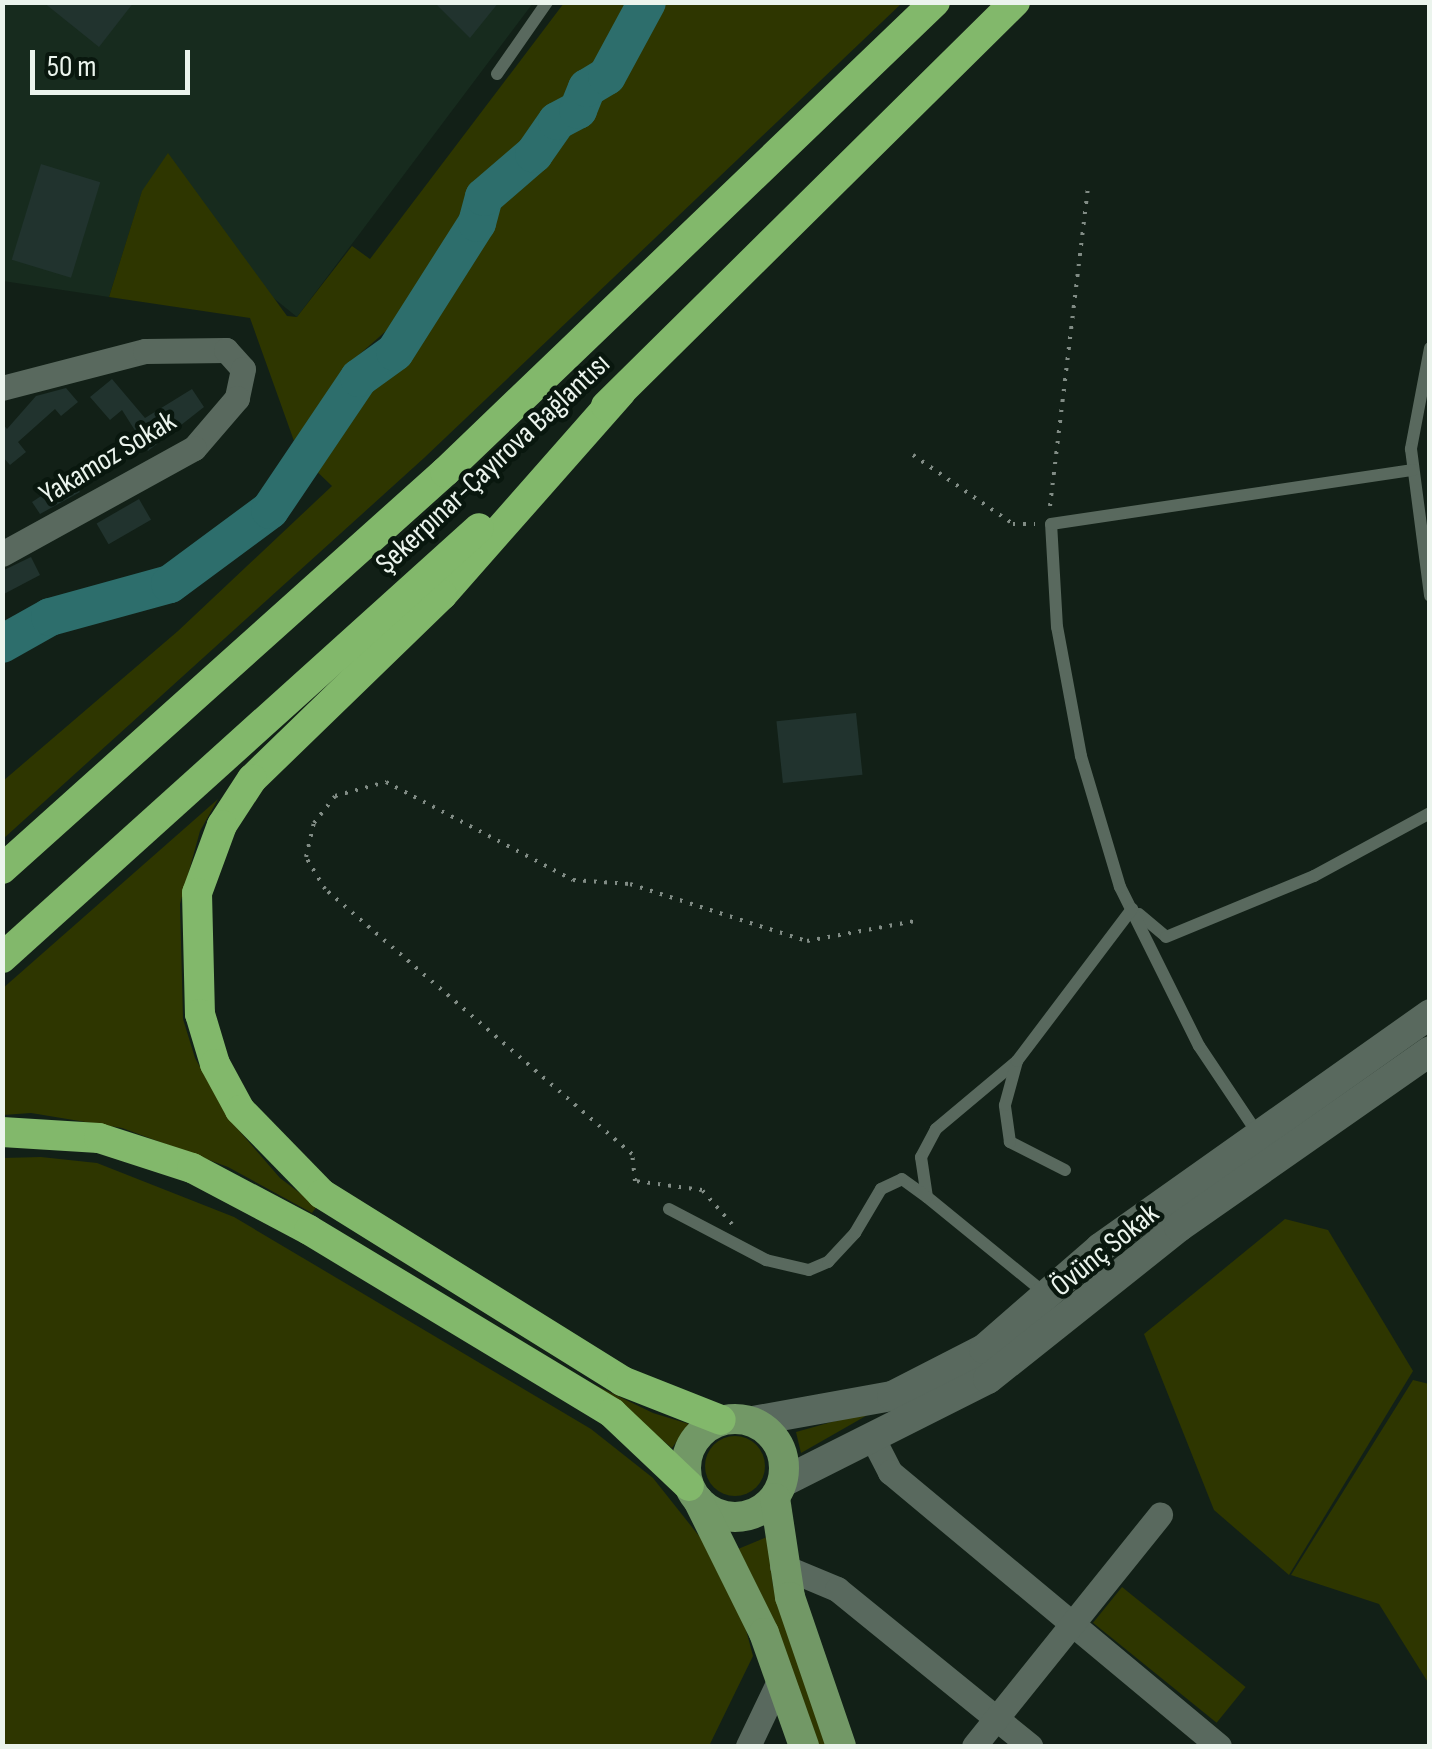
<!DOCTYPE html>
<html>
<head>
<meta charset="utf-8">
<style>
  body { margin:0 }
  #map { position:relative; width:1432px; height:1749px; overflow:hidden; background:#122017; font-family:"Sofia Sans Condensed",sans-serif }
  div>[style] { position:absolute }
  [style*='--x'] { left:calc(var(--x)*1px); top:calc(var(--y)*1px); width:calc(var(--w)*1px); rotate:calc(var(--a)*1deg) }
  .built>* { inset:0; background:#172b1e }
  .green>* { inset:0; background:#2e3600; transform-origin:0 0 }
  .round { border-radius:50% }
  .river>* { height:38px; margin:-19px; padding:0 19px; transform-origin:19px; border-radius:19px; background:#2d6e6c }
  .building>* { inset:0; background:#21332e; transform-origin:0 0 }
  .path>* { height:4px; margin-top:-2px; transform-origin:0; background:repeating-linear-gradient(90deg,#818c85 0 2.5px,transparent 0 10.5px) }
  .lane>* { height:12px; margin:-6px; padding:0 6px; transform-origin:6px; border-radius:6px; background:#59695e }
  .street>* { height:25px; margin:-12.5px; padding:0 12.5px; transform-origin:12.5px; border-radius:12.5px; background:#59695e }
  .secondary>* { height:30px; margin:-15px; padding:0 15px; transform-origin:15px; border-radius:15px; background:#59695e }
  .primary>* { height:30px; margin:-15px; padding:0 15px; transform-origin:15px; border-radius:15px; background:#729866 }
  .primary>.ring { margin:-15px; padding:0; box-sizing:content-box; background:none; border:30px solid #729866; border-radius:50% }
  .highway>* { height:30px; margin:-15px; padding:0 15px; transform-origin:15px; border-radius:15px; background:#82b86b }
  span { translate:-50% -50%; white-space:nowrap; text-align:center; line-height:1.15; -webkit-text-stroke:9px #09170e; paint-order:stroke }
  .street-label { font-size:30px; color:#ebf4ed }
  .frame { position:absolute; inset:0; border:5px solid #ebf4ed; pointer-events:none }
  .scale { position:absolute; left:30px; top:50px; width:160px; height:45px; box-sizing:border-box; border:5px solid #ebf4ed; border-top:0; padding-left:12px; font-size:30px; line-height:35px; white-space:nowrap; color:#ebf4ed; -webkit-text-stroke:8px #09170e; paint-order:stroke }
</style>
</head>
<body>
<div id="map">
  <div class="built">
    <div style="clip-path:polygon(3px 3px,533px 3px,297px 317px,142px 192px,109px 297px,3px 281px)"></div>
  </div>
  <div class="green">
    <div style="clip-path:polygon(564px 3px,637px 3px,570px 95px,476px 190px,403px 316px,353px 360px,294px 441px,250px 318px,109px 297px,142px 191px,168px 153px,287px 316px,297px 317px,352px 246px,370px 259px)"></div>
    <div style="clip-path:polygon(658px 3px,902px 3px,424px 458px,3px 839px,3px 781px,178px 631px,332px 486px,308px 463px,325px 438px,352px 400px,407px 350px,496px 203px,613px 82px)"></div>
    <div style="clip-path:polygon(218px 799px,200px 831px,180px 904px,183px 1019px,195px 1058px,229px 1119px,280px 1178px,317px 1206px,312px 1213px,228px 1167px,122px 1128px,31px 1113px,3px 1115px,2px 989px)"></div>
    <div style="clip-path:polygon(41px 1157px,97px 1163px,234px 1217px,591px 1429px,653px 1478px,703px 1541px,741px 1611px,753px 1656px,709px 1746px,3px 1746px,2px 1158px)"></div>
    <div style="clip-path:polygon(1285px 1219px,1328px 1230px,1413px 1371px,1289px 1575px,1214px 1510px,1144px 1334px)"></div>
    <div style="clip-path:polygon(1413px 1380px,1429px 1384px,1429px 1684px,1379px 1604px,1291px 1575px)"></div>
    <div style="clip-path:polygon(595px 1385px,653px 1413px,689px 1424px,672px 1448px)"></div>
    <div style="clip-path:polygon(878px 1409px,801px 1453px,796px 1432px)"></div>
    <div class="round" style="left:705px;top:1436px;width:60px;height:60px"></div>
    <div style="clip-path:polygon(767px 1537px,773px 1586px,828px 1746px,818px 1746px,769px 1612px,738px 1549px)"></div>
    <div style="left:1122px;top:1587px;width:159px;height:46px;rotate:39deg"></div>
  </div>
  <div class="river">
    <div style="--x:2;--y:644;--w:55;--a:-29.4"></div>
    <div style="--x:50;--y:617;--w:124;--a:-15.4"></div>
    <div style="--x:170;--y:584;--w:124;--a:-36.5"></div>
    <div style="--x:270;--y:510;--w:159;--a:-56"></div>
    <div style="--x:359;--y:378;--w:44;--a:-35.8"></div>
    <div style="--x:395;--y:352;--w:153;--a:-57.6"></div>
    <div style="--x:477;--y:223;--w:27;--a:-75"></div>
    <div style="--x:484;--y:197;--w:66;--a:-40.7"></div>
    <div style="--x:534;--y:154;--w:40;--a:-55.1"></div>
    <div style="--x:557;--y:121;--w:24;--a:-28"></div>
    <div style="--x:578;--y:110;--w:24;--a:-68"></div>
    <div style="--x:587;--y:88;--w:23;--a:-31"></div>
    <div style="--x:607;--y:76;--w:84;--a:-61.6"></div>
  </div>
  <div class="building">
    <div style="clip-path:polygon(43px 2px,134px 2px,99px 47px)"></div>
    <div style="clip-path:polygon(434px 2px,499px 2px,470px 38px)"></div>
    <div style="left:41px;top:164px;width:62px;height:100px;rotate:17deg"></div>
    <div style="clip-path:polygon(112px 379px,145px 418px,192px 389px,204px 407px,148px 451px,122px 410px,110px 420px,90px 397px)"></div>
    <div style="clip-path:polygon(66px 388px,78px 402px,61px 416px,55px 409px,18px 442px,26px 452px,10px 465px,2px 456px,2px 423px,7px 429px,36px 396px)"></div>
    <div style="clip-path:polygon(70px 477px,80px 492px,40px 514px,32px 502px)"></div>
    <div style="left:139px;top:499px;width:24px;height:49px;rotate:60deg"></div>
    <div style="clip-path:polygon(31px 557px,40px 575px,2px 595px,2px 571px)"></div>
    <div style="left:856px;top:713px;width:62px;height:80px;rotate:84deg"></div>
  </div>
  <div class="path">
    <div style="--x:913;--y:455;--w:121;--a:34.6"></div>
    <div style="--x:1013;--y:524;--w:22;--a:0"></div>
    <div style="--x:1050;--y:506;--w:320;--a:-83.2"></div>
    <div style="--x:732;--y:1224;--w:45;--a:-131.4"></div>
    <div style="--x:702;--y:1190;--w:68;--a:-172.3"></div>
    <div style="--x:635;--y:1181;--w:27;--a:-96"></div>
    <div style="--x:632;--y:1154;--w:406;--a:-139.2"></div>
    <div style="--x:325;--y:889;--w:37;--a:-121"></div>
    <div style="--x:306;--y:857;--w:35;--a:-77"></div>
    <div style="--x:314;--y:823;--w:34;--a:-52"></div>
    <div style="--x:335;--y:796;--w:53;--a:-15.4"></div>
    <div style="--x:386;--y:782;--w:211;--a:27.7"></div>
    <div style="--x:573;--y:880;--w:57;--a:4"></div>
    <div style="--x:630;--y:884;--w:186;--a:17.9"></div>
    <div style="--x:807;--y:941;--w:110;--a:-10.5"></div>
  </div>
  <div class="lane">
    <div style="--x:497;--y:74;--w:88;--a:-55.2"></div>
    <div style="--x:1430;--y:348;--w:103;--a:100.7"></div>
    <div style="--x:1411;--y:449;--w:148;--a:82.6"></div>
    <div style="--x:1139;--y:914;--w:35;--a:40"></div>
    <div style="--x:1166;--y:937;--w:160;--a:-22.4"></div>
    <div style="--x:1314;--y:876;--w:132;--a:-28.5"></div>
    <div style="--x:1017;--y:1061;--w:106;--a:140"></div>
    <div style="--x:936;--y:1129;--w:32;--a:118"></div>
    <div style="--x:921;--y:1157;--w:40;--a:81.5"></div>
    <div style="--x:927;--y:1197;--w:154;--a:39.2"></div>
    <div style="--x:1258;--y:1134;--w:106;--a:-123.8"></div>
    <div style="--x:1199;--y:1046;--w:178;--a:-116.4"></div>
    <div style="--x:1120;--y:887;--w:137;--a:-106.6"></div>
    <div style="--x:1081;--y:756;--w:131;--a:-100.5"></div>
    <div style="--x:1057;--y:627;--w:103;--a:-93.3"></div>
    <div style="--x:1051;--y:524;--w:366;--a:-8.5"></div>
    <div style="--x:1065;--y:1170;--w:62;--a:-153"></div>
    <div style="--x:1010;--y:1142;--w:37;--a:-98"></div>
    <div style="--x:1005;--y:1105;--w:46;--a:-74.7"></div>
    <div style="--x:1017;--y:1061;--w:191;--a:-52.9"></div>
    <div style="--x:669;--y:1209;--w:110;--a:27.7"></div>
    <div style="--x:766;--y:1260;--w:44;--a:13.1"></div>
    <div style="--x:809;--y:1270;--w:21;--a:-23"></div>
    <div style="--x:828;--y:1262;--w:40;--a:-47"></div>
    <div style="--x:855;--y:1233;--w:51;--a:-59.4"></div>
    <div style="--x:881;--y:1189;--w:23;--a:-25"></div>
    <div style="--x:902;--y:1179;--w:31;--a:36"></div>
  </div>
  <div class="street">
    <div style="--x:2;--y:388;--w:148;--a:-14.5"></div>
    <div style="--x:145;--y:351;--w:81;--a:-0.7"></div>
    <div style="--x:226;--y:350;--w:25;--a:48"></div>
    <div style="--x:243;--y:369;--w:30;--a:102"></div>
    <div style="--x:237;--y:398;--w:66;--a:130.7"></div>
    <div style="--x:194;--y:448;--w:219;--a:151.1"></div>
    <div style="--x:871;--y:1435;--w:42;--a:62.8"></div>
    <div style="--x:890;--y:1472;--w:428;--a:39.8"></div>
    <div style="--x:782;--y:1566;--w:60;--a:22.7"></div>
    <div style="--x:837;--y:1589;--w:249;--a:39.1"></div>
    <div style="--x:748;--y:1746;--w:74;--a:-64.5"></div>
    <div style="--x:974;--y:1746;--w:297;--a:-51.2"></div>
  </div>
  <div class="secondary">
    <div style="--x:753;--y:1421;--w:141;--a:-10.2"></div>
    <div style="--x:892;--y:1396;--w:103;--a:-27.1"></div>
    <div style="--x:984;--y:1349;--w:154;--a:-41"></div>
    <div style="--x:1100;--y:1248;--w:405;--a:-35.3"></div>
    <div style="--x:783;--y:1482;--w:229;--a:-26.7"></div>
    <div style="--x:988;--y:1379;--w:244;--a:-38.5"></div>
    <div style="--x:1179;--y:1227;--w:307;--a:-35"></div>
  </div>
  <div class="primary">
    <div class="ring" style="left:686px;top:1419px;width:68px;height:68px"></div>
    <div style="--x:775;--y:1498;--w:100;--a:81.4"></div>
    <div style="--x:790;--y:1597;--w:157;--a:71.1"></div>
    <div style="--x:698;--y:1500;--w:148;--a:63.6"></div>
    <div style="--x:764;--y:1633;--w:120;--a:70.5"></div>
  </div>
  <div class="highway">
    <div style="--x:621;--y:392;--w:271;--a:131.4"></div>
    <div style="--x:442;--y:595;--w:264;--a:135.9"></div>
    <div style="--x:252;--y:779;--w:55;--a:123.1"></div>
    <div style="--x:222;--y:825;--w:72;--a:110.2"></div>
    <div style="--x:197;--y:893;--w:121;--a:88.6"></div>
    <div style="--x:200;--y:1014;--w:52;--a:73.3"></div>
    <div style="--x:215;--y:1064;--w:52;--a:61.5"></div>
    <div style="--x:240;--y:1110;--w:117;--a:45.7"></div>
    <div style="--x:322;--y:1194;--w:354;--a:31.9"></div>
    <div style="--x:622;--y:1381;--w:106;--a:21.5"></div>
    <div style="--x:606;--y:406;--w:575;--a:-44.65"></div>
    <div style="--x:2;--y:869;--w:595;--a:-41.87"></div>
    <div style="--x:445;--y:472;--w:679;--a:-43.81"></div>
    <div style="--x:2;--y:958;--w:642;--a:-42.03"></div>
    <div style="--x:2;--y:1132;--w:97;--a:3.5"></div>
    <div style="--x:99;--y:1138;--w:98;--a:17.9"></div>
    <div style="--x:192;--y:1168;--w:132;--a:27.9"></div>
    <div style="--x:309;--y:1230;--w:354;--a:31.1"></div>
    <div style="--x:612;--y:1413;--w:106;--a:43.5"></div>
  </div>
  <div class="street-label">
    <span style="left:108px;top:458px;rotate:-31deg">Yakamoz Sokak</span>
    <span style="left:493px;top:464px;rotate:-43deg">Şekerpınar-Çayırova Bağlantısı</span>
    <span style="left:1105px;top:1250px;rotate:-39deg">Övünç Sokak</span>
  </div>
  <div class="frame"></div>
  <div class="scale">50 m</div>
</div>
</body>
</html>
